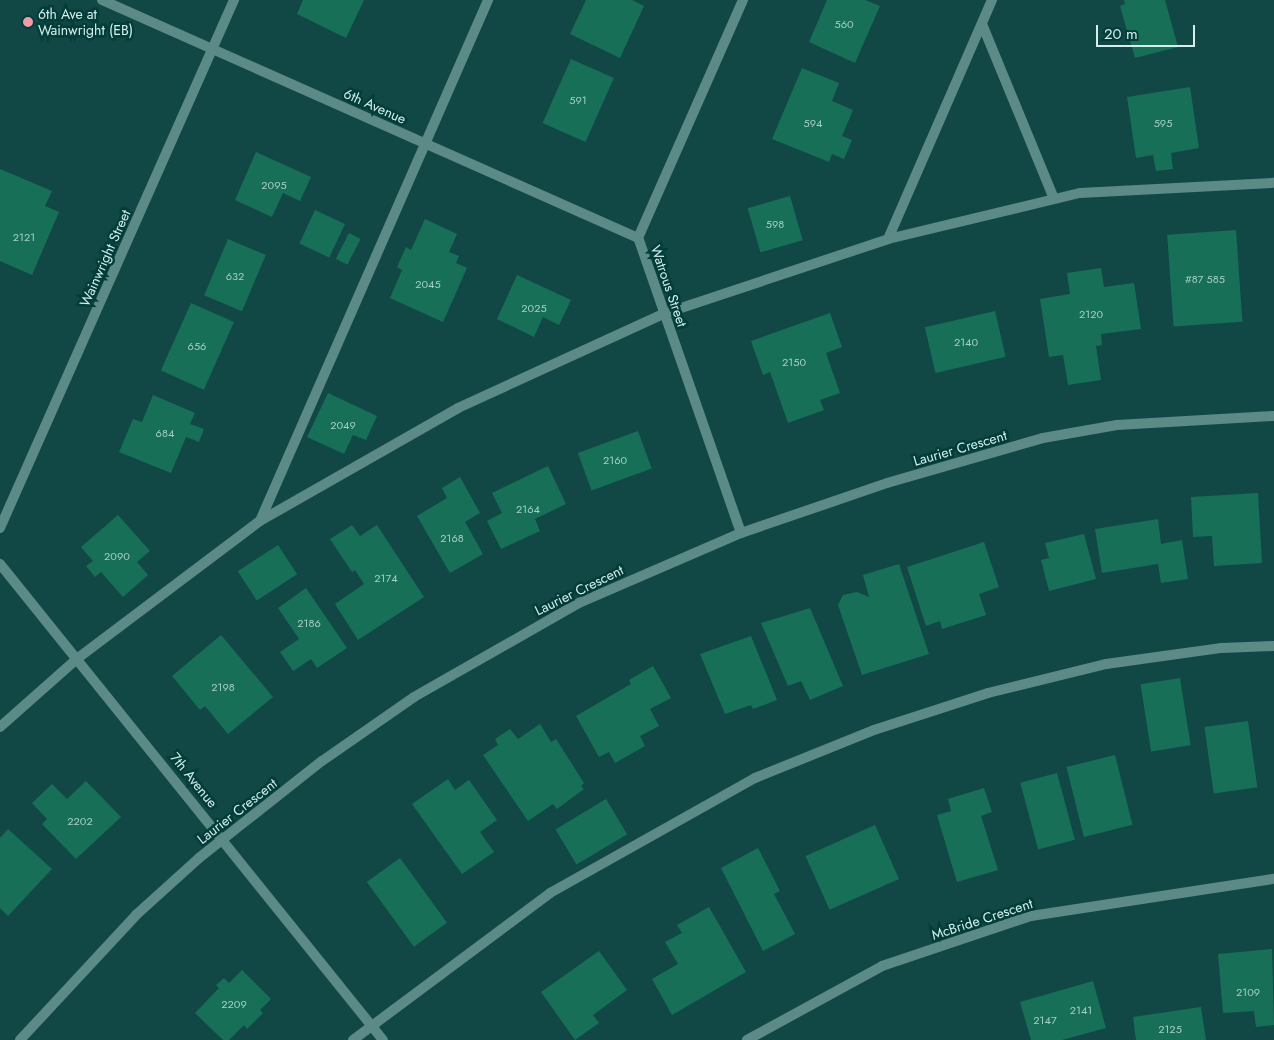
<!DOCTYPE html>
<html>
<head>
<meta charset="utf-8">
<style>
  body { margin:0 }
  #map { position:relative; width:1274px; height:1040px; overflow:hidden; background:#114845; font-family:Jost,sans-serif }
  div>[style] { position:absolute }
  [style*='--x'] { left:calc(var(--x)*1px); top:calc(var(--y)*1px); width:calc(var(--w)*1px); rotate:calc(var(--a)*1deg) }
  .building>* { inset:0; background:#176f58; transform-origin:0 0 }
  .service>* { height:10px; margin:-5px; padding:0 5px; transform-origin:5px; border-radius:5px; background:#5c8a86 }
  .minor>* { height:10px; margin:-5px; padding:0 5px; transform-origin:5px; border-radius:5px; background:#5c8a86 }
  .dots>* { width:14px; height:14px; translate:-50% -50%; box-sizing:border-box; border:2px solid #023d3a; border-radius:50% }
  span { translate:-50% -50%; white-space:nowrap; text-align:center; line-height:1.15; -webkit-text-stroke:5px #023d3a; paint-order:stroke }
  .number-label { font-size:11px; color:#a5cec7 }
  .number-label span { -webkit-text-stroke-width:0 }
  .poi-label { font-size:14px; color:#d4eeec }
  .left { translate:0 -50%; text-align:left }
  .street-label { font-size:14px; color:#d4eeec }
  .scale { position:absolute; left:1096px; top:25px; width:99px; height:22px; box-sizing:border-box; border:2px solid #d4eeec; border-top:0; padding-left:6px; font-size:15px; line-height:18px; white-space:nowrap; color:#d4eeec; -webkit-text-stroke:4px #023d3a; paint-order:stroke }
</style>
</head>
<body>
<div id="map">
  <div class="building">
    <div style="clip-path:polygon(303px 0,364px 0,346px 38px,297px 14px)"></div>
    <div style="clip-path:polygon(586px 0,632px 0,644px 6px,620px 58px,570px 34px)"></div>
    <div style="clip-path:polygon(827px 0,865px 0,880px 6px,855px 63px,809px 42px)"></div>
    <div style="clip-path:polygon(1124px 0,1165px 0,1178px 47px,1135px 58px,1120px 6px,1125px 4px)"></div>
    <div style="left:571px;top:59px;width:47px;height:70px;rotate:24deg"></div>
    <div style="clip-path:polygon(802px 68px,839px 83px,832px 101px,853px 110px,842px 136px,852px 140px,844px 159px,832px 154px,829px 162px,772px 139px)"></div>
    <div style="clip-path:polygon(1190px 87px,1199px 148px,1171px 153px,1173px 169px,1156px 171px,1153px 155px,1136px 158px,1127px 97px)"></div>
    <div style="clip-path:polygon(256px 152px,311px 177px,300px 201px,283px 193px,272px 217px,235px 200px)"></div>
    <div style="clip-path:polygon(0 169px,52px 191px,45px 206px,59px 212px,32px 275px,0 261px)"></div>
    <div style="left:790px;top:196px;width:46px;height:44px;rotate:74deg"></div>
    <div style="left:315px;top:210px;width:33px;height:37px;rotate:25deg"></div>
    <div style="clip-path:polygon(425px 219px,457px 234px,449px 252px,459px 256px,456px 263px,467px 268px,443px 322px,390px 298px,402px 270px,397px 267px,406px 247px,411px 250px)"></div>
    <div style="left:1236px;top:230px;width:92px;height:69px;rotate:86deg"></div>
    <div style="left:349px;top:233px;width:13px;height:29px;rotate:27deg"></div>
    <div style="left:228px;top:239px;width:41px;height:61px;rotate:23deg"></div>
    <div style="clip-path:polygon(1101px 268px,1104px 287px,1134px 283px,1141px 329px,1101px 334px,1102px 345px,1096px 346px,1101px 380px,1068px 385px,1063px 355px,1049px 357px,1040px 299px,1070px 294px,1067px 273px)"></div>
    <div style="clip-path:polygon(517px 275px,571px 300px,559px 325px,543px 317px,534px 337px,497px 319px)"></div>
    <div style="left:191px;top:303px;width:47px;height:74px;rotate:24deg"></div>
    <div style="left:995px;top:311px;width:47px;height:72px;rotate:77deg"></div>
    <div style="clip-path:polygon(830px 313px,842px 347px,826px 353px,840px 393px,820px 400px,824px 410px,788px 423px,770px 372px,763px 375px,751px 341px)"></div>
    <div style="clip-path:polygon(328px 393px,377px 416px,366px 440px,353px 435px,344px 454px,307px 437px)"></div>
    <div style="clip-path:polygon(153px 395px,195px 413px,190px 424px,204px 429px,199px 442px,186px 437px,171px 473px,119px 452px,133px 419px,142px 422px)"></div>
    <div style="left:638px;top:431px;width:40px;height:64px;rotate:70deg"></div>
    <div style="clip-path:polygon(548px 466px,566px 504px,535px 519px,540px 531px,501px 549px,487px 521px,502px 513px,492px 493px)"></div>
    <div style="clip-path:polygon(460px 477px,480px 513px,465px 522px,483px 554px,450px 573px,417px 516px,447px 498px,442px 488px)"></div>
    <div style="clip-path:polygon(1258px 493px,1262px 563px,1214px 566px,1212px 536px,1193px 537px,1191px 497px)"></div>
    <div style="clip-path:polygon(118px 515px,150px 551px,137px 562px,148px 575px,123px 597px,101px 572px,95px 577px,86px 566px,93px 561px,81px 547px)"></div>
    <div style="clip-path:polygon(1158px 519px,1161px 544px,1182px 540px,1188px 579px,1161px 583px,1158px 564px,1102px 573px,1095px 529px)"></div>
    <div style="clip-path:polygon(352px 525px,360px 536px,377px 525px,424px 597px,358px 640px,335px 604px,364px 584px,355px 570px,352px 572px,330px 539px)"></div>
    <div style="clip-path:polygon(1084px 534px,1096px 579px,1049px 591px,1041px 560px,1049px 558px,1045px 543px)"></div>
    <div style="clip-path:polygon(984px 542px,999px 587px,979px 594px,986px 615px,942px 629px,940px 621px,926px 626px,907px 567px)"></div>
    <div style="left:278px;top:545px;width:35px;height:48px;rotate:57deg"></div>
    <div style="clip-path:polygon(899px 564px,929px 654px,862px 675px,838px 605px,843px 595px,857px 592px,869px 597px,863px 575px)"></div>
    <div style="clip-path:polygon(306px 588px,347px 648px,317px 668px,311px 659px,293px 671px,280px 652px,299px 639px,278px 608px)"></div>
    <div style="clip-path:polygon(810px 608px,843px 686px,810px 700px,801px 681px,788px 686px,761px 623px)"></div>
    <div style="clip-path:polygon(221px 635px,273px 697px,228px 734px,205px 706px,200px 710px,172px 676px)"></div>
    <div style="clip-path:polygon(751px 636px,777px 700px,753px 709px,751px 705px,725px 714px,700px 654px)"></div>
    <div style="clip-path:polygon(653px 666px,671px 698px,650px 709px,659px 726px,640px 736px,645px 746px,615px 763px,609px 752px,599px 757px,576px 716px,631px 684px,629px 680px)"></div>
    <div style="left:1180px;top:678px;width:68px;height:40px;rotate:81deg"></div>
    <div style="left:1248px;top:721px;width:67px;height:44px;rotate:82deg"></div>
    <div style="clip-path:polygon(540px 724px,551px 742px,556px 739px,584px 783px,581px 786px,584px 789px,557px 809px,553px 804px,528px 821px,483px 755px,498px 745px,495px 739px,510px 729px,518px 739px)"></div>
    <div style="left:1115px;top:755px;width:72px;height:50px;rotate:76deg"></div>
    <div style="left:1057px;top:773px;width:69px;height:38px;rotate:75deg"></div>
    <div style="clip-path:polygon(448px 779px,455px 790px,469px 780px,497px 820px,480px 832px,494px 852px,462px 874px,412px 804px)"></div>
    <div style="clip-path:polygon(86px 781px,121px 817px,76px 859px,42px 824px,47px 819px,32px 803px,52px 784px,67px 799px)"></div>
    <div style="clip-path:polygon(984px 788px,992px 812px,981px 816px,998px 870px,957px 882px,937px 815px,951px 811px,948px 799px)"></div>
    <div style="left:606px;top:799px;width:41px;height:59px;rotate:59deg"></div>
    <div style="left:875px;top:825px;width:59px;height:76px;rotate:66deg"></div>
    <div style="clip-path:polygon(8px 829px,52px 869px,8px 916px,0 908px,0 838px)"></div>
    <div style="clip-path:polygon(758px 848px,780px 891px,774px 894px,795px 934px,763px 951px,721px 868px)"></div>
    <div style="left:400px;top:858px;width:80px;height:41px;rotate:54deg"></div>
    <div style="clip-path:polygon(709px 907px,746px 972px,672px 1015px,652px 979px,678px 964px,665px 942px,682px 933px,677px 925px)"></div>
    <div style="clip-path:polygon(1272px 949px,1274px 1025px,1256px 1027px,1254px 1011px,1223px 1013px,1218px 954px)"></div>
    <div style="clip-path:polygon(599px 951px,627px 990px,593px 1015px,599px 1023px,575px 1040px,541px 992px)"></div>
    <div style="clip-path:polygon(242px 970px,271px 999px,260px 1010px,263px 1013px,247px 1029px,244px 1025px,229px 1040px,223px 1040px,195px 1013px,219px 988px,216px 985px,224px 978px,229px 983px)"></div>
    <div style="clip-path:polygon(1093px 981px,1106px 1028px,1062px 1040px,1031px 1040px,1020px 1002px)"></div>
    <div style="clip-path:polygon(1201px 1007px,1206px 1040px,1136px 1040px,1133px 1017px)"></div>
  </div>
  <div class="service">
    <div style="--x:982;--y:24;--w:189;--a:67.6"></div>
    <div style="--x:888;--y:239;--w:261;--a:-66.5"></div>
    <div style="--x:260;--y:521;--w:569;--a:-66.36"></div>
    <div style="--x:0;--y:727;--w:104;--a:-41.5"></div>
    <div style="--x:78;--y:658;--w:228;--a:-37"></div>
    <div style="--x:260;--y:521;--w:228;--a:-29.7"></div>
    <div style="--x:458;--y:408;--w:226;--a:-24.6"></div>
    <div style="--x:663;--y:314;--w:237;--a:-18.4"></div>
    <div style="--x:888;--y:239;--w:197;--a:-13.5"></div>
    <div style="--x:1080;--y:193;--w:194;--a:-3"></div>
    <div style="--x:353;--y:1040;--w:246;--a:-36.7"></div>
    <div style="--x:550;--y:893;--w:235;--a:-29.3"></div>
    <div style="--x:755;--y:778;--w:128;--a:-22"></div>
    <div style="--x:874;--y:730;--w:120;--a:-18"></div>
    <div style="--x:988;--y:693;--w:122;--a:-13.8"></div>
    <div style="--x:1106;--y:664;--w:117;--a:-7.9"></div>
    <div style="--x:1222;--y:648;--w:52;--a:-2.2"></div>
  </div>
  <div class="minor">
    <div style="--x:102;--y:0;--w:586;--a:23.94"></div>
    <div style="--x:0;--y:528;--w:578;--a:-66.1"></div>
    <div style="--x:741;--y:533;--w:312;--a:-109.2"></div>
    <div style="--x:638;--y:238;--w:260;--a:-66.2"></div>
    <div style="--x:0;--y:564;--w:611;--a:51.18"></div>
    <div style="--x:20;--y:1040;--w:171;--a:-47.1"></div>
    <div style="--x:136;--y:915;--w:85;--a:-42.1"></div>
    <div style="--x:199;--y:858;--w:157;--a:-38.3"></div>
    <div style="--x:322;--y:761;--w:112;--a:-34.8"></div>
    <div style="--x:414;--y:697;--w:190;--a:-29.7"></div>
    <div style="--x:579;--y:603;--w:176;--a:-23.4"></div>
    <div style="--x:741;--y:533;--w:154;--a:-18.9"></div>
    <div style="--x:887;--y:483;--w:162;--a:-16.1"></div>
    <div style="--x:1043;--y:438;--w:75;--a:-10"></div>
    <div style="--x:1117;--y:425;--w:157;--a:-3.3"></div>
    <div style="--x:747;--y:1040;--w:154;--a:-28.7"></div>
    <div style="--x:882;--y:966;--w:157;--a:-18.6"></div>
    <div style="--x:1031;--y:916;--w:246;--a:-8.7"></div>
  </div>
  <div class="dots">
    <div style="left:28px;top:22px;background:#f39aa8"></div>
  </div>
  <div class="number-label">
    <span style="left:844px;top:24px">560</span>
    <span style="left:578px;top:100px">591</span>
    <span style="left:813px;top:123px">594</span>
    <span style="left:1163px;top:123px">595</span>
    <span style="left:274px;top:185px">2095</span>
    <span style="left:775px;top:224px">598</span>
    <span style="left:24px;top:237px">2121</span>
    <span style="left:235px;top:276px">632</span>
    <span style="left:1205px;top:279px">#87 585</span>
    <span style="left:428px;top:284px">2045</span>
    <span style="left:534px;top:308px">2025</span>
    <span style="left:1091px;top:314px">2120</span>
    <span style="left:966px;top:342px">2140</span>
    <span style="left:197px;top:346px">656</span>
    <span style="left:794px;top:362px">2150</span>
    <span style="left:343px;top:425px">2049</span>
    <span style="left:165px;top:433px">684</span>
    <span style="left:615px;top:460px">2160</span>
    <span style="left:528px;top:509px">2164</span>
    <span style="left:452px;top:538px">2168</span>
    <span style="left:117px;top:556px">2090</span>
    <span style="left:386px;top:578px">2174</span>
    <span style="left:309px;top:623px">2186</span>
    <span style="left:223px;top:687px">2198</span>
    <span style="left:80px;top:821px">2202</span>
    <span style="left:1248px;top:992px">2109</span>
    <span style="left:234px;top:1004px">2209</span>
    <span style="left:1081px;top:1010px">2141</span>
    <span style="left:1045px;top:1020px">2147</span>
    <span style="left:1170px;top:1029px">2125</span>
  </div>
  <div class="poi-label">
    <span class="left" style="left:38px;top:22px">6th Ave at<br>Wainwright (EB)</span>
  </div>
  <div class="street-label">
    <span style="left:375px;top:106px;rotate:24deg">6th Avenue</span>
    <span style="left:105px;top:258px;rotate:-66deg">Wainwright Street</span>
    <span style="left:669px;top:286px;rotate:71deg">Watrous Street</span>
    <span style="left:960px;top:448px;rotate:-16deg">Laurier Crescent</span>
    <span style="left:579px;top:590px;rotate:-26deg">Laurier Crescent</span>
    <span style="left:194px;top:780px;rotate:51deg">7th Avenue</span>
    <span style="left:237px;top:811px;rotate:-38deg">Laurier Crescent</span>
    <span style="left:982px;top:919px;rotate:-18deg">McBride Crescent</span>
  </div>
  <div class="scale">20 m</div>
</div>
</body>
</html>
